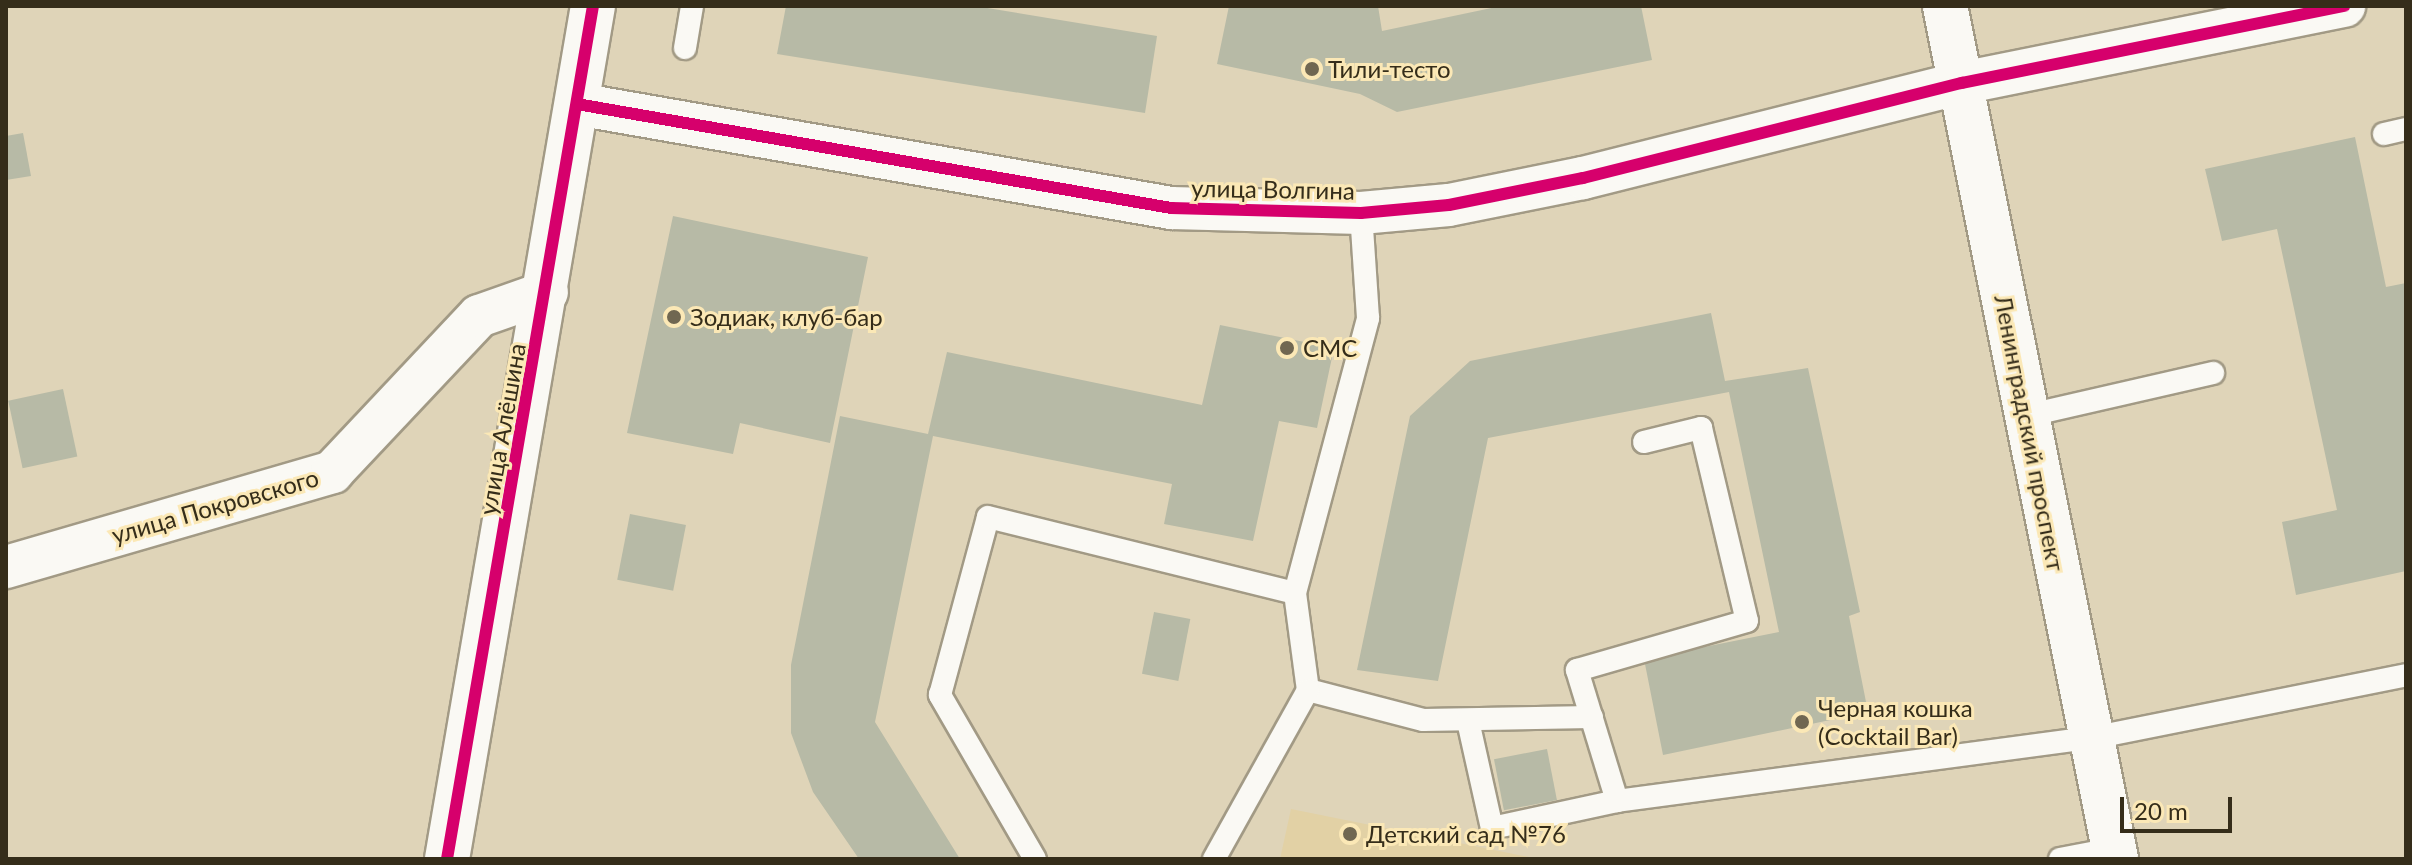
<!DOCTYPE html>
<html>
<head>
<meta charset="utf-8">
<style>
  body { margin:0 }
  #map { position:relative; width:2412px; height:865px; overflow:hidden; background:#dfd4b8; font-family:Lato,sans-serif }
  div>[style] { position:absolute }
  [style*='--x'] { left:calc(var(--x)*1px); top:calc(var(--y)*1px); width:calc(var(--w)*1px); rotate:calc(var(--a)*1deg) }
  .built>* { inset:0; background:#e2d1a5 }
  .building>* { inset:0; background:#b7baa6; transform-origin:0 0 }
  .roads { filter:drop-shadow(2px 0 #a29a85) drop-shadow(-2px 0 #a29a85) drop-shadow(0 2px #a29a85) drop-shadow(0 -2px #a29a85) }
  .lane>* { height:22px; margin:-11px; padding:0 11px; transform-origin:11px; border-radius:11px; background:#faf9f4 }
  .street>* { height:42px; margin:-21px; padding:0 21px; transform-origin:21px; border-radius:21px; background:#faf9f4 }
  .secondary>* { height:44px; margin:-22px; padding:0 22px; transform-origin:22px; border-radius:22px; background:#faf9f4 }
  .cycleway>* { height:12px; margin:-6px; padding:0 6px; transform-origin:6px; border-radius:6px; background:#d6006c }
  .dots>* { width:22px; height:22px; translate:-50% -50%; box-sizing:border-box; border:4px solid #fbe8b6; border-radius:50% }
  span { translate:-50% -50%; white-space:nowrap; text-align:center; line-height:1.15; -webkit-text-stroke:6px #fbe8b6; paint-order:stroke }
  .poi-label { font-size:24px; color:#352d1a }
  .left { translate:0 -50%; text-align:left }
  .street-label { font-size:24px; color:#352d1a }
  .frame { position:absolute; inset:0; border:8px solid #352d1a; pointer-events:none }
  .scale { position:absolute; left:2120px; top:797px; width:112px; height:36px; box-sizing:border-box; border:4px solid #352d1a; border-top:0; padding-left:10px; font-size:24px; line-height:28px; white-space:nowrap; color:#352d1a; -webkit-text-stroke:6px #fbe8b6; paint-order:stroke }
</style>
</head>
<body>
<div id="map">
  <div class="built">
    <div style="clip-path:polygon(1291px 809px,1539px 859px,1280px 859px)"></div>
  </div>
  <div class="building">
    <div style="clip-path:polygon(786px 6px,975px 6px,1157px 36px,1145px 113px,777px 54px)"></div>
    <div style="clip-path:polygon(1229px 6px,1378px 6px,1382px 31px,1501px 6px,1641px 6px,1652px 60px,1397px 112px,1360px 94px,1217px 64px)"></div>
    <div style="clip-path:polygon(23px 133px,31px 176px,6px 180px,6px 136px)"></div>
    <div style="clip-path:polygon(2355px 137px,2386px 287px,2406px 283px,2406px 571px,2296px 595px,2282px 522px,2337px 510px,2277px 229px,2222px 241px,2205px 169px)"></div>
    <div style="clip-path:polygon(673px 216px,868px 257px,830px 443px,740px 423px,733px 454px,627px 433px)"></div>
    <div style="clip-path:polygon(1711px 313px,1725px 381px,1808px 368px,1860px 612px,1849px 616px,1868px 712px,1663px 755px,1644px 659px,1779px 632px,1729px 392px,1488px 438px,1438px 681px,1357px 670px,1410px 416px,1470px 361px)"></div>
    <div style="clip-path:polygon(1220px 325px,1334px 348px,1317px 428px,1279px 421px,1253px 541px,1164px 524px,1172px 484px,933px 436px,875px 722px,960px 859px,859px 859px,813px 792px,791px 733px,791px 665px,840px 416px,928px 434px,947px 352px,1202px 405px)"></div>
    <div style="left:63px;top:389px;width:69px;height:56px;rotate:78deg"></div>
    <div style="left:630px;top:514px;width:57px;height:67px;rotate:11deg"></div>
    <div style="left:1154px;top:612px;width:37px;height:63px;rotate:11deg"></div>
    <div style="left:1547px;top:749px;width:52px;height:54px;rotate:79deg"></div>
  </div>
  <div class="roads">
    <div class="lane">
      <div style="--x:685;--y:48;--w:43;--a:-80.5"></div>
      <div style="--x:2384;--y:134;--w:23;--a:-13"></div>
      <div style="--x:2025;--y:416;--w:193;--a:-12.9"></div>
      <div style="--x:1644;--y:442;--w:59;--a:-13.8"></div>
      <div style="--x:1701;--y:428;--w:198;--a:76.6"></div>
      <div style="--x:1747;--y:621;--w:177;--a:163.9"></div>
      <div style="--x:1577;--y:670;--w:137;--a:73"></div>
      <div style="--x:1617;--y:801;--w:479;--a:-7.6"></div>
      <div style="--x:2092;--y:738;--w:320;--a:-11.3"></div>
      <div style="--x:1295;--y:593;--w:98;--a:82.4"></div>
      <div style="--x:1308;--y:690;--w:119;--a:14.6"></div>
      <div style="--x:1423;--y:720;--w:169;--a:-1"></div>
      <div style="--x:1468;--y:721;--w:110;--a:77.4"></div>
      <div style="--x:1492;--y:828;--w:128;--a:-12.2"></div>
      <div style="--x:1035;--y:859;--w:190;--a:-120.1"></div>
      <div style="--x:940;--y:695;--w:184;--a:-74.9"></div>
      <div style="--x:988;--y:517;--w:316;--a:13.9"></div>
      <div style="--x:1295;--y:593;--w:285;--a:-75.1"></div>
      <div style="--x:1368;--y:318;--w:105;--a:-93.8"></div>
      <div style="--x:1214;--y:859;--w:193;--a:-60.9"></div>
      <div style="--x:2060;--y:859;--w:54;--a:-10.7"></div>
    </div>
    <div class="street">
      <div style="--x:577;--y:104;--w:603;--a:9.93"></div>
      <div style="--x:1171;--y:208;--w:190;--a:1.5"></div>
      <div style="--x:1361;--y:213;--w:88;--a:-5.2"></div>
      <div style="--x:1449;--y:205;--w:137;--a:-11.4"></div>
      <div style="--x:1583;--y:178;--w:391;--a:-14.1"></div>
      <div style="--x:1962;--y:83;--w:390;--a:-11.4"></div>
      <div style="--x:6;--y:567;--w:340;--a:-16.2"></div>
      <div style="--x:332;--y:472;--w:214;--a:-46.7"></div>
      <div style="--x:479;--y:316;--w:72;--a:-19.4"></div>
    </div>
    <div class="secondary">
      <div style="--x:1945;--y:6;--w:870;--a:78.66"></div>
      <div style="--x:447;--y:859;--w:865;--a:-80.29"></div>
    </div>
  </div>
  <div class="cycleway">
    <div style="--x:577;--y:104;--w:603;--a:9.93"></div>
    <div style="--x:1171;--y:208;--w:190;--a:1.5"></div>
    <div style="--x:1361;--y:213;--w:88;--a:-5.2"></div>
    <div style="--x:1449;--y:205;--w:137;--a:-11.4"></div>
    <div style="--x:1583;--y:178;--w:391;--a:-14.1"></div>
    <div style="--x:1962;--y:83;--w:390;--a:-11.4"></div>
    <div style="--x:447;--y:859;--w:865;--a:-80.29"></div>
  </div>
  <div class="dots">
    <div style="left:1312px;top:69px;background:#706751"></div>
    <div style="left:674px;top:317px;background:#706751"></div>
    <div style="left:1287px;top:348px;background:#706751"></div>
    <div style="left:1802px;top:722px;background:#706751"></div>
    <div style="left:1350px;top:834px;background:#706751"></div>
  </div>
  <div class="poi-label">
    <span class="left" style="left:1328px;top:69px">Тили-тесто</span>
    <span class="left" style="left:690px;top:317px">Зодиак, клуб-бар</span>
    <span class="left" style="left:1303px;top:348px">СМС</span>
    <span class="left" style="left:1818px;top:722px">Черная кошка<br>(Cocktail Bar)</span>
    <span class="left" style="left:1366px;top:834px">Детский сад №76</span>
  </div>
  <div class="street-label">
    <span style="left:1273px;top:189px;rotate:1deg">улица Волгина</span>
    <span style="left:502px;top:429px;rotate:-80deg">улица Алёшина</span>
    <span style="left:2030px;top:433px;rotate:79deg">Ленинградский проспект</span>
    <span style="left:215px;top:506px;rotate:-16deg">улица Покровского</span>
  </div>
  <div class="frame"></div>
  <div class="scale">20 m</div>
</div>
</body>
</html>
